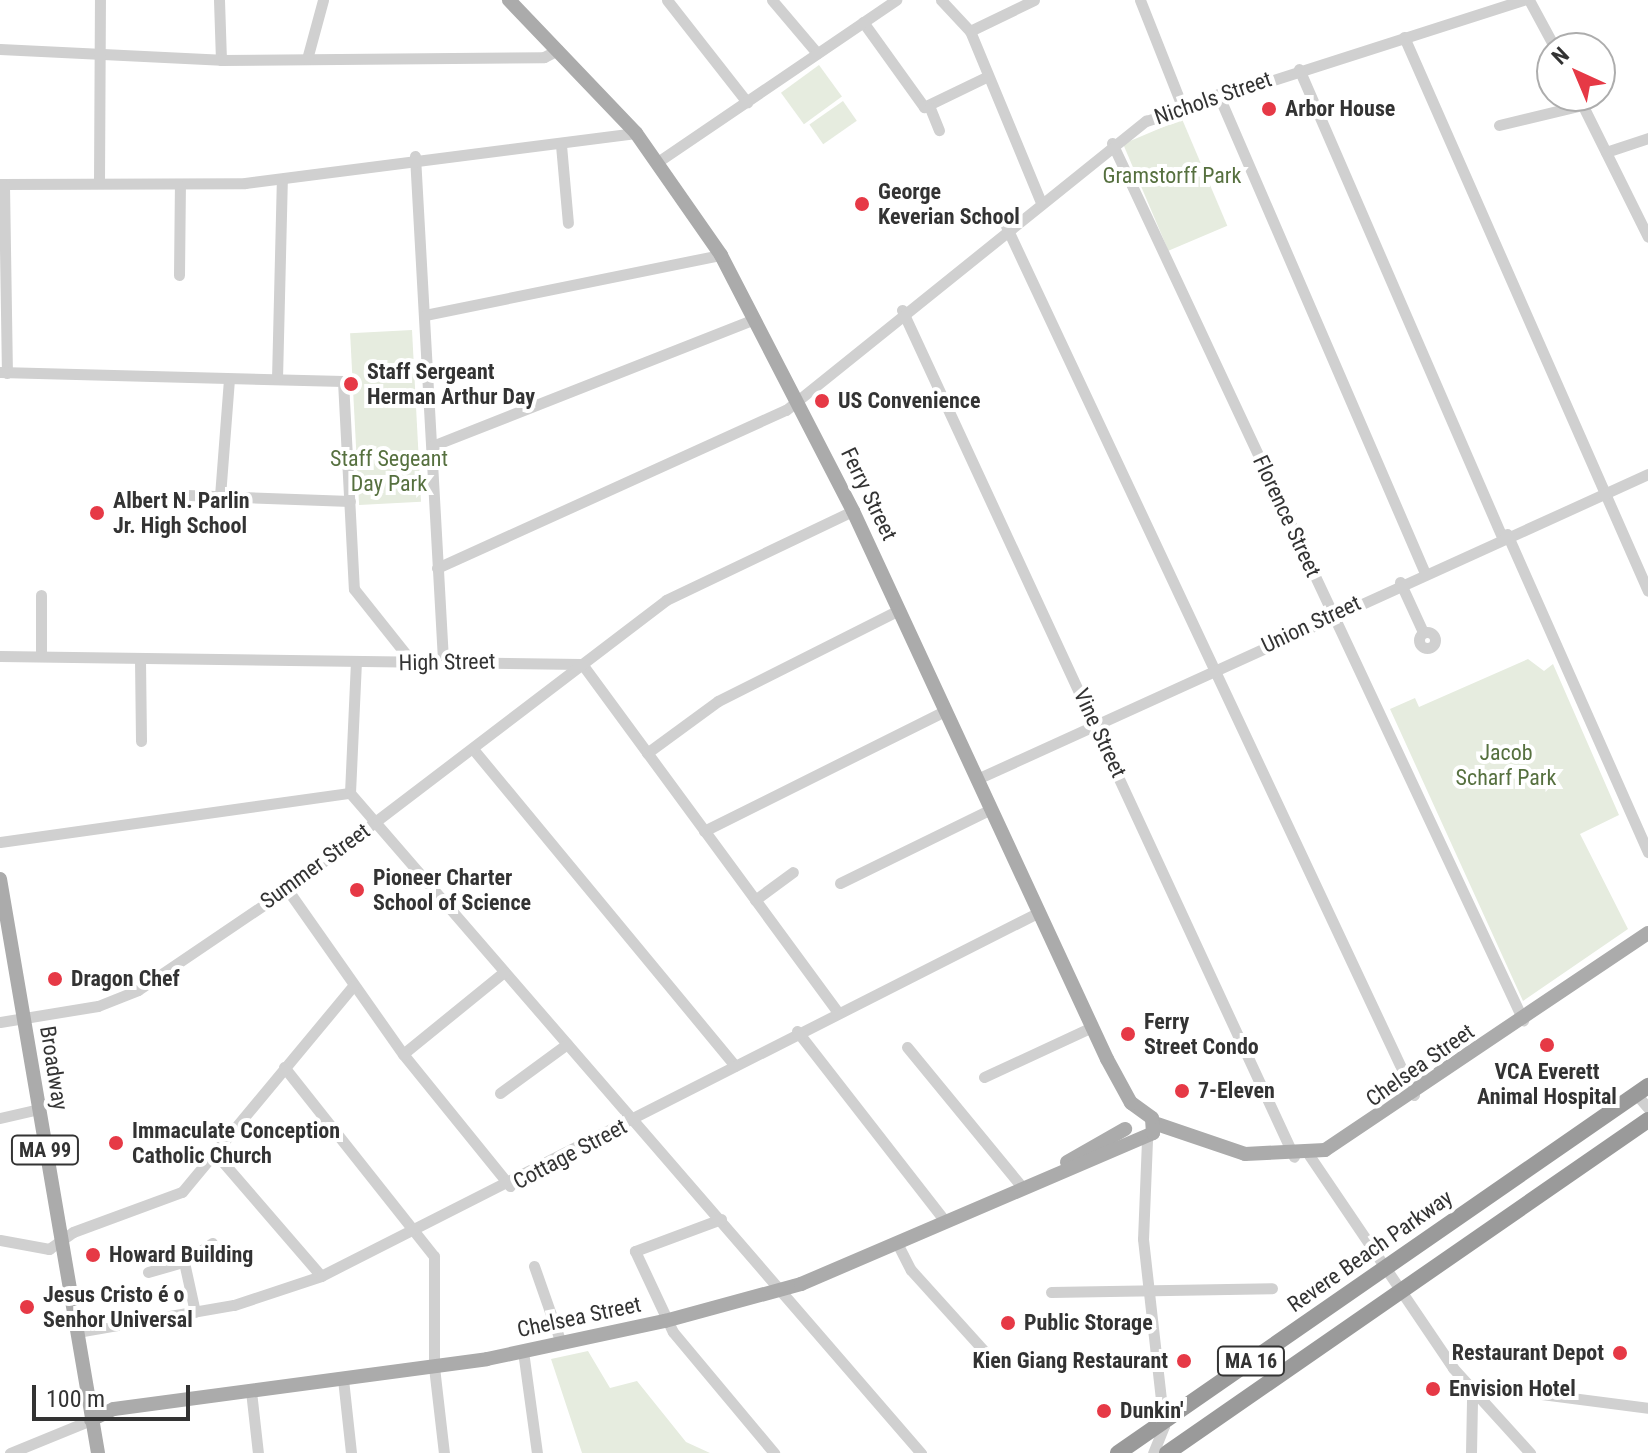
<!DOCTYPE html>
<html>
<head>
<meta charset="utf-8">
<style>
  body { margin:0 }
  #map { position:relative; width:1648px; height:1453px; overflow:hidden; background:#fff; font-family:"Roboto Condensed",sans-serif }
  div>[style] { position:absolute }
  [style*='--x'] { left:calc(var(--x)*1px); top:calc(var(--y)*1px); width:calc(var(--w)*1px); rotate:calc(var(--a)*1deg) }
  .green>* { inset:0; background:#e6ecdf; transform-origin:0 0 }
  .minor>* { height:11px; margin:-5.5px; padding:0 5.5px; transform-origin:5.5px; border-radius:5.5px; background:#d0d0d0 }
  .minor>.ring { margin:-5.5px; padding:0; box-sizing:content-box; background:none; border:11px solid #d0d0d0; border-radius:50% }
  .major>* { height:14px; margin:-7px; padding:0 7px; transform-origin:7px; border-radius:7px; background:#ababab }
  .highway>* { height:16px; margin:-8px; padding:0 8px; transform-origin:8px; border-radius:8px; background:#9a9a9a }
  .dots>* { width:22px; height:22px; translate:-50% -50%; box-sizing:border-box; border:4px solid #fff; border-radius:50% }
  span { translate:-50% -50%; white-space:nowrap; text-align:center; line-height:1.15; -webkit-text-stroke:8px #fff; paint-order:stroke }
  .shield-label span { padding:2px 6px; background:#fff; border:2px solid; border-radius:6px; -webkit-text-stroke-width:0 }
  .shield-label { font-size:20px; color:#333; font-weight:700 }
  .street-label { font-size:22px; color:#333 }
  .poi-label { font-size:22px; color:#333; font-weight:700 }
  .left { translate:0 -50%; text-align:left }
  .right { translate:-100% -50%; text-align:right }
  .park-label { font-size:22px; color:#56703f }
  .north { position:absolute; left:1536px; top:32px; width:80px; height:80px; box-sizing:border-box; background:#fff; border:2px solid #adadad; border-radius:50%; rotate:316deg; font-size:22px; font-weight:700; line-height:32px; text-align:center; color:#333 }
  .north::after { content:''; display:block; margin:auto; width:28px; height:36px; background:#e63946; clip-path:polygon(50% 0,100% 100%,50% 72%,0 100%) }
  .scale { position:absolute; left:32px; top:1385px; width:158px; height:36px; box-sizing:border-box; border:4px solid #333; border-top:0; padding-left:10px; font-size:24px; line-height:28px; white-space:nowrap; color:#333; -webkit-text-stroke:6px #fff; paint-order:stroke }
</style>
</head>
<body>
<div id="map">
  <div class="green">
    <div style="left:819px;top:65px;width:39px;height:47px;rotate:54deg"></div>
    <div style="left:843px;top:101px;width:24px;height:41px;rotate:55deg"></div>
    <div style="left:1182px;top:119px;width:116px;height:64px;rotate:67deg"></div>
    <div style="left:412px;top:330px;width:172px;height:62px;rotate:87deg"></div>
    <div style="clip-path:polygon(1528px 659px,1544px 671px,1553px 664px,1619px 815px,1580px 834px,1628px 929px,1523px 1001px,1390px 709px,1415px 698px,1419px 707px)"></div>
    <div style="clip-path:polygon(588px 1351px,610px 1388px,637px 1381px,686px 1442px,710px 1453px,582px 1453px,551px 1359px)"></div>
  </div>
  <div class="minor">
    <div style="--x:219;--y:0;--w:60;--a:88.1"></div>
    <div style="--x:667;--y:0;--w:130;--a:51.9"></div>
    <div style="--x:772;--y:0;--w:70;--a:49.7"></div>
    <div style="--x:941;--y:0;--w:42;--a:46.9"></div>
    <div style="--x:970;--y:31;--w:183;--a:67.5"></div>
    <div style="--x:1140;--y:0;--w:114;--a:68.4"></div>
    <div style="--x:1529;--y:0;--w:55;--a:61.6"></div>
    <div style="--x:863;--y:22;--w:105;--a:54.3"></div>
    <div style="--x:924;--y:107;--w:71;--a:-25.8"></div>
    <div style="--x:970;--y:31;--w:71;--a:-25.8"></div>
    <div style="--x:1404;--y:37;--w:605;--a:66.23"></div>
    <div style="--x:0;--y:49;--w:221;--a:2.8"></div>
    <div style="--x:221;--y:60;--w:323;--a:-0.5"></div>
    <div style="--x:544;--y:57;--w:16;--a:-27"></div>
    <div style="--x:307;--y:59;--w:61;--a:-74.8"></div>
    <div style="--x:1299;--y:69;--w:510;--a:66.55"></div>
    <div style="--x:1218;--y:94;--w:520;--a:66.64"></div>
    <div style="--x:1578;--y:96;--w:157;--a:63.6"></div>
    <div style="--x:930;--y:108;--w:24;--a:68"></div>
    <div style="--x:1499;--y:125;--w:85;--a:-13.5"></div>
    <div style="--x:1112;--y:143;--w:969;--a:64.89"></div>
    <div style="--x:561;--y:145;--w:78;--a:84.9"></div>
    <div style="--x:1606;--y:152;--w:44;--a:-18.4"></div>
    <div style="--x:415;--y:156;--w:505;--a:86.82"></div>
    <div style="--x:659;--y:161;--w:287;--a:-34.2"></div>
    <div style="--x:99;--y:183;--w:183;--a:-89.7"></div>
    <div style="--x:0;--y:184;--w:245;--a:-0.2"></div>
    <div style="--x:245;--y:183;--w:394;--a:-7.3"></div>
    <div style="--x:4;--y:185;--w:188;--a:89.1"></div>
    <div style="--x:1006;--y:226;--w:960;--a:64.85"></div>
    <div style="--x:179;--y:275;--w:89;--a:-89.4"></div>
    <div style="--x:902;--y:310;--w:933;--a:65.16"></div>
    <div style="--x:425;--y:315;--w:302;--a:-11.5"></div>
    <div style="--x:0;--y:372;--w:343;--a:1.5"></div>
    <div style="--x:343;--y:381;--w:208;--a:87"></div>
    <div style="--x:354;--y:589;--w:93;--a:51.5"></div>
    <div style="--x:277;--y:379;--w:200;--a:-88.6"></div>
    <div style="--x:432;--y:446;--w:347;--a:-21.5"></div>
    <div style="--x:187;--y:495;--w:163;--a:2.1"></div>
    <div style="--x:220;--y:496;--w:117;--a:-85.6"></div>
    <div style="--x:1507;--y:534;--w:348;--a:66.1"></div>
    <div style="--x:437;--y:568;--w:383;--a:-24.4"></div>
    <div style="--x:786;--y:410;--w:462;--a:-38.8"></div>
    <div style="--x:1146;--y:121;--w:396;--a:-17.8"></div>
    <div style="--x:1400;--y:582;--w:55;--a:65.3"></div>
    <div style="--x:41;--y:595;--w:61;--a:90"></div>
    <div class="ring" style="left:1419px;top:632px;width:5px;height:5px"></div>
    <div style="--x:0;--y:656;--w:581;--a:0.79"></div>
    <div style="--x:140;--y:659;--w:82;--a:89.3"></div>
    <div style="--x:582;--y:664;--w:429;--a:53.7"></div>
    <div style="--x:473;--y:749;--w:411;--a:50.4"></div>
    <div style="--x:647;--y:753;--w:88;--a:-36.2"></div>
    <div style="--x:718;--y:701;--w:203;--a:-26.7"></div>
    <div style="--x:977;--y:779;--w:737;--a:-24.44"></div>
    <div style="--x:350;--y:793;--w:132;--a:-87.4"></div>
    <div style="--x:704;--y:831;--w:269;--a:-26.5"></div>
    <div style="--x:0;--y:842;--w:353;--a:-8"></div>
    <div style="--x:350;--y:793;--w:873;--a:49.14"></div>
    <div style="--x:840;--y:883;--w:168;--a:-26.1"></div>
    <div style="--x:287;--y:889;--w:202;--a:54.9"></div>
    <div style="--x:403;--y:1054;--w:170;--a:51"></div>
    <div style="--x:755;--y:900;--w:47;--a:-36.4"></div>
    <div style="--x:0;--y:1022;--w:99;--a:-9.3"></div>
    <div style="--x:98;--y:1006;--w:43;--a:-21.8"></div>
    <div style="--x:138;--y:990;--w:180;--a:-34.1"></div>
    <div style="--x:287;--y:889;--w:477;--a:-37.3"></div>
    <div style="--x:666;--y:600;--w:207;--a:-25.5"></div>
    <div style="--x:797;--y:1031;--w:241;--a:52.1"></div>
    <div style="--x:907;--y:1047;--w:181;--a:50.6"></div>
    <div style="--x:403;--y:1054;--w:130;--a:-39.1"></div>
    <div style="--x:284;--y:1067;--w:241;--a:51.6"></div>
    <div style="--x:434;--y:1256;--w:111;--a:90"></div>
    <div style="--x:434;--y:1367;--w:87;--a:83.4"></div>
    <div style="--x:984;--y:1077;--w:119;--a:-24.8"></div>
    <div style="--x:500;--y:1093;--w:83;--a:-36.2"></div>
    <div style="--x:1636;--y:1094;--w:18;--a:49"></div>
    <div style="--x:0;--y:1118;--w:40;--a:-13"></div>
    <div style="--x:1147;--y:1140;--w:99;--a:92.3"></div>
    <div style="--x:1143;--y:1239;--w:188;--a:83.6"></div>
    <div style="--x:1164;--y:1426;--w:29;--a:112"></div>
    <div style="--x:215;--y:1153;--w:162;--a:49.2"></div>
    <div style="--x:1309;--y:1155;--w:257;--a:55.9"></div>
    <div style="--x:1453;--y:1368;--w:115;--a:47.8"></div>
    <div style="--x:721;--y:1219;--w:92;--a:159.6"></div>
    <div style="--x:635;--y:1251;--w:89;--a:64.9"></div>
    <div style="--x:673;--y:1332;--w:158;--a:50.1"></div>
    <div style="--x:0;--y:1240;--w:50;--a:10.4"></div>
    <div style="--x:49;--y:1249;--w:29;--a:-35"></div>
    <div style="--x:73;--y:1232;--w:116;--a:-20.2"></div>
    <div style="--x:182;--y:1192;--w:268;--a:-50.3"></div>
    <div style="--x:897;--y:1243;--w:30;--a:63"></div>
    <div style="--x:911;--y:1270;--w:113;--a:47.9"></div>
    <div style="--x:184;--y:1262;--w:34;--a:-34"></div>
    <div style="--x:534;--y:1266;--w:82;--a:70.7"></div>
    <div style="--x:148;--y:1272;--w:37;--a:-16"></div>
    <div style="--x:184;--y:1262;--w:51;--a:77.6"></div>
    <div style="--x:1051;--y:1292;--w:221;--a:-1"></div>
    <div style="--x:77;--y:1332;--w:159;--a:-9.8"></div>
    <div style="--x:234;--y:1305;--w:92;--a:-18.4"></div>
    <div style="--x:321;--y:1276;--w:805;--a:-26.88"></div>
    <div style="--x:523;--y:1351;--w:103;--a:82.2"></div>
    <div style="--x:343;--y:1379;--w:74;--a:83.8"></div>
    <div style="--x:251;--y:1391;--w:62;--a:83.6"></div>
    <div style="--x:10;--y:1453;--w:87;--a:-22.2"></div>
    <div style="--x:1471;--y:1453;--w:53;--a:-88.9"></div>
    <div style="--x:1472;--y:1400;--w:20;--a:-41"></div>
    <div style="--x:1487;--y:1387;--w:162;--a:7.4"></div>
  </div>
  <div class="major">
    <div style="--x:0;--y:879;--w:582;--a:80.31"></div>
    <div style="--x:1154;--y:1123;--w:96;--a:18.8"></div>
    <div style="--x:1245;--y:1154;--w:80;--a:-2.9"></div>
    <div style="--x:1325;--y:1150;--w:389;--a:-33.9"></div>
    <div style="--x:1067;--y:1162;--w:67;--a:-29.6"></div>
    <div style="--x:91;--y:1420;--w:25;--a:-26"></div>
    <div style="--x:114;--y:1409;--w:376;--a:-7.6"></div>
    <div style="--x:487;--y:1359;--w:182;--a:-12.1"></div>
    <div style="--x:665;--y:1321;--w:141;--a:-15.2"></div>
    <div style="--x:801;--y:1284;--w:383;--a:-23.2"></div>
    <div style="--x:1153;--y:1133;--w:15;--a:-94"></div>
    <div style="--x:1152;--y:1118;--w:26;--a:-144"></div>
    <div style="--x:1131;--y:1103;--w:50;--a:-118.6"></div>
    <div style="--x:1107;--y:1059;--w:604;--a:-114.87"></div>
    <div style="--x:853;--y:511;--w:288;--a:-117.3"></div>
    <div style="--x:721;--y:255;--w:149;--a:-124.9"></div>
    <div style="--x:636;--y:133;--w:184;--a:-133.7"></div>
  </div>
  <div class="highway">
    <div style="--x:1118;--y:1453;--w:645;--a:-34.7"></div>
    <div style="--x:1167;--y:1453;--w:585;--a:-34.7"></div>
  </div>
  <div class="dots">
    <div style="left:1269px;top:109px;background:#e63946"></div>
    <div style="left:862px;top:204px;background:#e63946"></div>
    <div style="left:351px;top:384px;background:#e63946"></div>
    <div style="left:822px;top:401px;background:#e63946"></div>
    <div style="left:97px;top:513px;background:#e63946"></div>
    <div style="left:357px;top:890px;background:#e63946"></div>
    <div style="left:55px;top:979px;background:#e63946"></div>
    <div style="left:1128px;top:1034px;background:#e63946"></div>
    <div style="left:1547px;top:1045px;background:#e63946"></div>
    <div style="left:1182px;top:1091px;background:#e63946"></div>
    <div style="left:116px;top:1143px;background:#e63946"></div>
    <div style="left:93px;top:1255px;background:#e63946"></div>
    <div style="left:27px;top:1307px;background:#e63946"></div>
    <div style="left:1008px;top:1323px;background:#e63946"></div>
    <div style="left:1620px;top:1353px;background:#e63946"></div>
    <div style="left:1184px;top:1361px;background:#e63946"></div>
    <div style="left:1433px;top:1389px;background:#e63946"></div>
    <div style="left:1104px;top:1411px;background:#e63946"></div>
  </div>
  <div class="shield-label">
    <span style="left:45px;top:1150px">MA 99</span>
    <span style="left:1251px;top:1361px">MA 16</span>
  </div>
  <div class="street-label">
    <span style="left:1213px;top:98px;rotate:-19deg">Nichols Street</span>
    <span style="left:869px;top:494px;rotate:64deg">Ferry Street</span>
    <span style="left:1287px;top:516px;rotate:65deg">Florence Street</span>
    <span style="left:1311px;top:624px;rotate:-25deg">Union Street</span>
    <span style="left:447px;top:662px;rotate:-1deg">High Street</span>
    <span style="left:1100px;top:733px;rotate:65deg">Vine Street</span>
    <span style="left:315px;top:866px;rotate:-36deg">Summer Street</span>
    <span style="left:1420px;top:1065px;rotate:-35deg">Chelsea Street</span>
    <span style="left:54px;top:1068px;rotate:81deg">Broadway</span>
    <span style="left:570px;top:1154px;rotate:-28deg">Cottage Street</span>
    <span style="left:1370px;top:1251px;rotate:-35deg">Revere Beach Parkway</span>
    <span style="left:579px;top:1317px;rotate:-12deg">Chelsea Street</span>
  </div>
  <div class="poi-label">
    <span class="left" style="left:1285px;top:109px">Arbor House</span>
    <span class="left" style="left:878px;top:204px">George<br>Keverian School</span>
    <span class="left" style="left:367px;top:384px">Staff Sergeant<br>Herman Arthur Day</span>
    <span class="left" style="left:838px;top:401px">US Convenience</span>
    <span class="left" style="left:113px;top:513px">Albert N. Parlin<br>Jr. High School</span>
    <span class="left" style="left:373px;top:890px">Pioneer Charter<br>School of Science</span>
    <span class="left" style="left:71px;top:979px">Dragon Chef</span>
    <span class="left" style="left:1144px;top:1034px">Ferry<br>Street Condo</span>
    <span style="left:1547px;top:1084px">VCA Everett<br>Animal Hospital</span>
    <span class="left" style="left:1198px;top:1091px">7-Eleven</span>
    <span class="left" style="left:132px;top:1143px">Immaculate Conception<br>Catholic Church</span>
    <span class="left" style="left:109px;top:1255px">Howard Building</span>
    <span class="left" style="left:43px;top:1307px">Jesus Cristo é o<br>Senhor Universal</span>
    <span class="left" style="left:1024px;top:1323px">Public Storage</span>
    <span class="right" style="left:1604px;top:1353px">Restaurant Depot</span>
    <span class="right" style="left:1168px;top:1361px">Kien Giang Restaurant</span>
    <span class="left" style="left:1449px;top:1389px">Envision Hotel</span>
    <span class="left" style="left:1120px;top:1411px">Dunkin'</span>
  </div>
  <div class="park-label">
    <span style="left:1172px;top:176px">Gramstorff Park</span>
    <span style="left:389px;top:471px">Staff Segeant<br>Day Park</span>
    <span style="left:1506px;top:765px">Jacob<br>Scharf Park</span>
  </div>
  <div class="north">N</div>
  <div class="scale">100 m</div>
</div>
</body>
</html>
